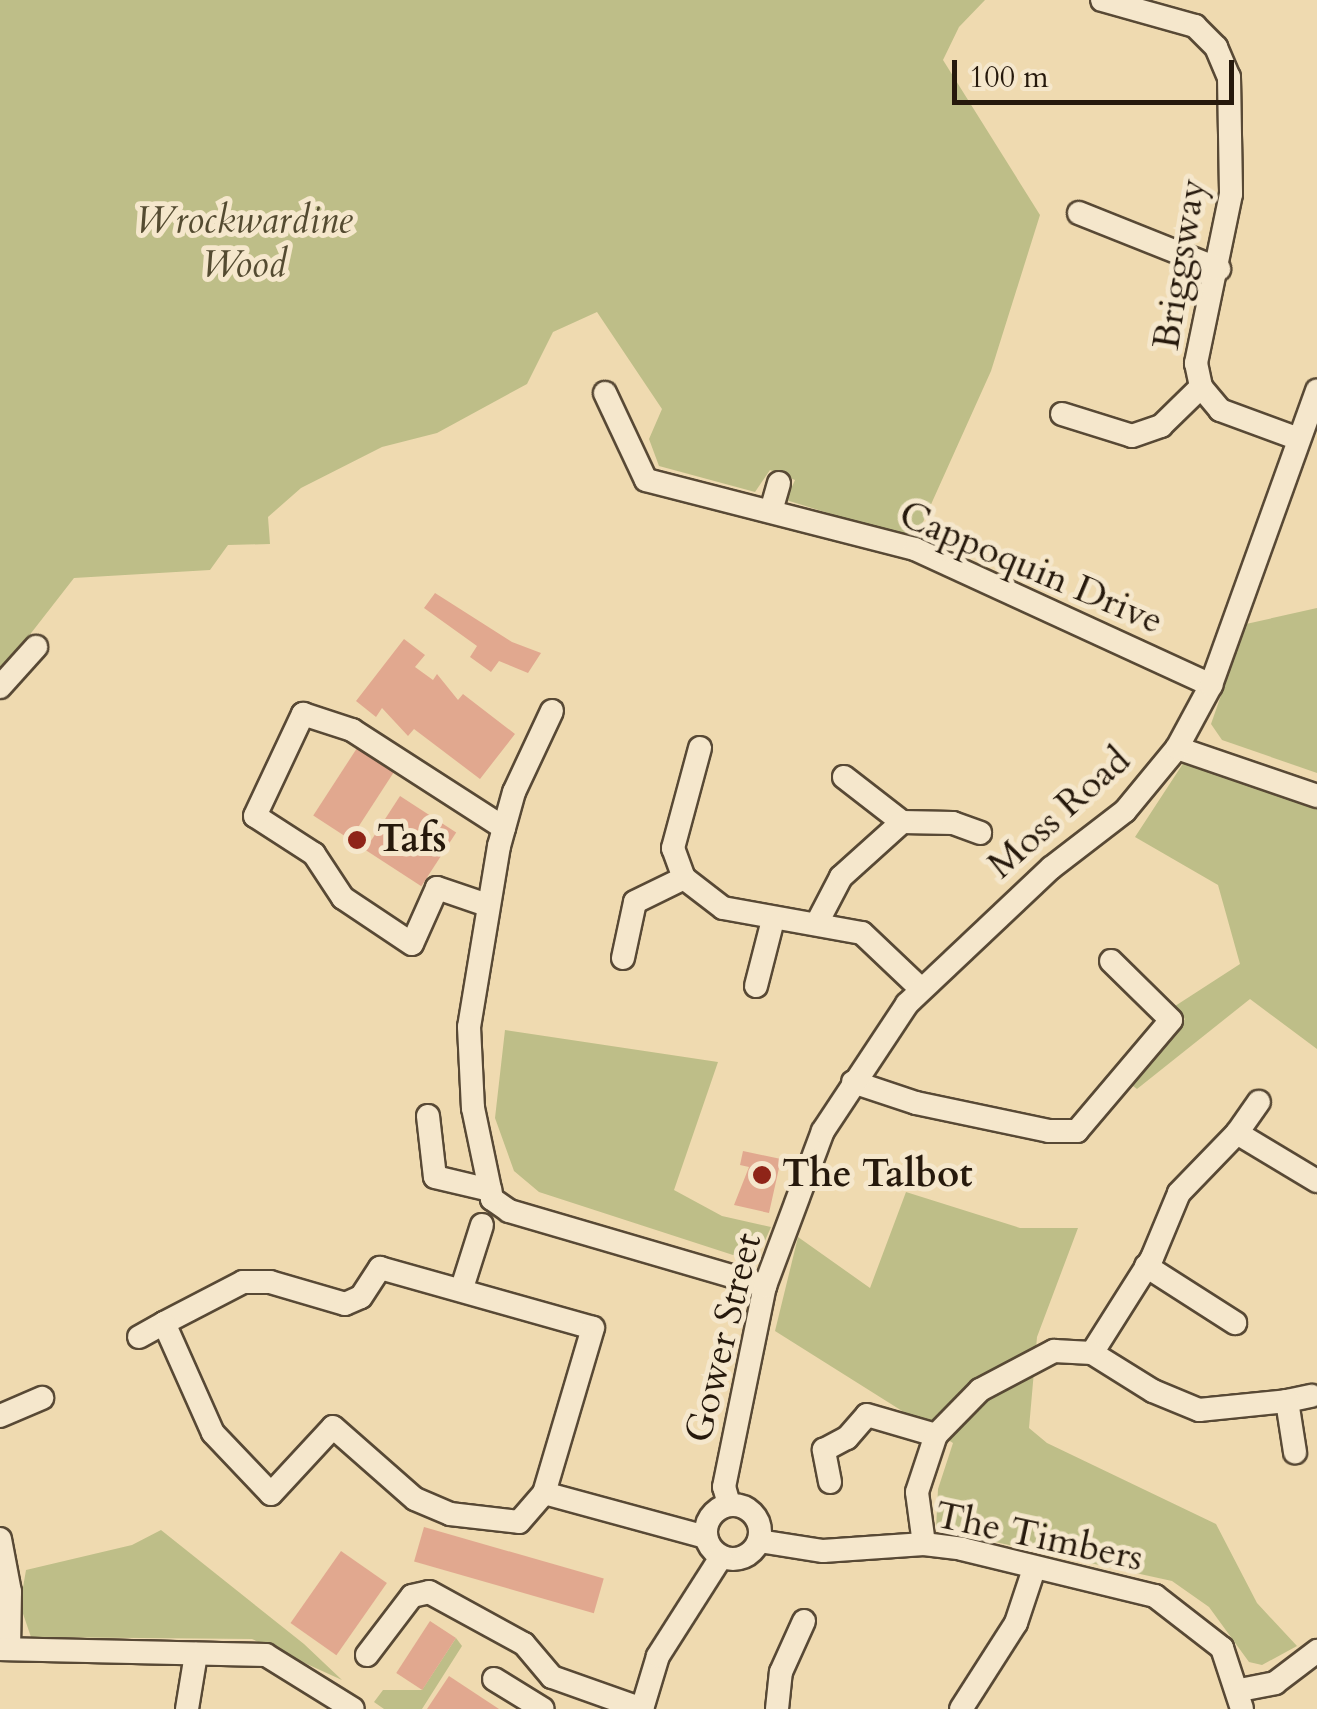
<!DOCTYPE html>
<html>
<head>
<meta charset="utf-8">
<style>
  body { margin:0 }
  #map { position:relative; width:1317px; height:1709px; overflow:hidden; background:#efdab0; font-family:Cardo,serif }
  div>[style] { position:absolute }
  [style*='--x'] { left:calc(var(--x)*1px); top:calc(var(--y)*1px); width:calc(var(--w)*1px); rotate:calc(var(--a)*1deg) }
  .green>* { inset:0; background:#bebe88 }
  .building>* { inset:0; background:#e1a88f; transform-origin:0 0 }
  .roads { filter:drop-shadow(2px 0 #584935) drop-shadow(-2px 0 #584935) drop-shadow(0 2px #584935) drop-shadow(0 -2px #584935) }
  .minor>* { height:22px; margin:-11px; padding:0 11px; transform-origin:11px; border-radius:11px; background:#f5e7cc }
  .minor>.ring { margin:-11px; padding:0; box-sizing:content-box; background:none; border:22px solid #f5e7cc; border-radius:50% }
  .dots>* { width:28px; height:28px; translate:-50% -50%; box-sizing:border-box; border:5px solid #f5e7cc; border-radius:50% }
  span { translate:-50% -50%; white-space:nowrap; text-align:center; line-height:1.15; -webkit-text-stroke:10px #f5e7cc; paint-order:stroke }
  .park-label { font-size:38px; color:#544b31; font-style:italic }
  .street-label { font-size:38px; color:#26190c }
  .poi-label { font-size:38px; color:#26190c; font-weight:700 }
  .left { translate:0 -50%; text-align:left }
  .scale { position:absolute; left:952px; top:60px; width:282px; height:45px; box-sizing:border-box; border:5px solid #26190c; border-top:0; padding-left:12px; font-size:30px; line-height:35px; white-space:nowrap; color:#26190c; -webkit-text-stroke:8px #f5e7cc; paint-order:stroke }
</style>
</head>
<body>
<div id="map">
  <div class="green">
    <div style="clip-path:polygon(0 0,985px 0,959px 27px,943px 60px,1040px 215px,991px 371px,915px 540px,786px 500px,795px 480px,770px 470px,755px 492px,659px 466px,649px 439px,662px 409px,597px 312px,553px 332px,527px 384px,437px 433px,382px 447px,301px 488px,268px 517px,270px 544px,228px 545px,210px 570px,74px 578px,0 673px)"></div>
    <div style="clip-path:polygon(1317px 608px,1317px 773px,1222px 740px,1211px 724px,1246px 624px)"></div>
    <div style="clip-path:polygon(1184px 762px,1317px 806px,1317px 1049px,1250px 999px,1137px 1089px,1129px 1083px,1185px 1019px,1172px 1008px,1240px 964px,1218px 885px,1135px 837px)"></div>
    <div style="clip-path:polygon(505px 1030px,718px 1062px,674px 1190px,722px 1216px,771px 1227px,764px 1243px,733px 1255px,539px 1192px,514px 1171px,495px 1118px)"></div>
    <div style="clip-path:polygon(906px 1192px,1020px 1228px,1078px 1228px,1037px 1337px,1029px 1428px,1047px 1443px,1216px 1524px,1257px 1603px,1297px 1646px,1262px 1665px,1249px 1662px,1209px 1607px,1172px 1581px,936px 1529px,938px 1489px,953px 1443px,775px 1331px,798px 1237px,870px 1288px)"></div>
    <div style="clip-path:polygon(161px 1530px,304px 1644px,342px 1680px,252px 1639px,31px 1637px,20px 1605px,26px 1570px,132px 1545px)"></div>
    <div style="clip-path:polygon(456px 1638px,462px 1646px,422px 1709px,384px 1709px,374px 1702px,383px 1690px,422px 1690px)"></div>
  </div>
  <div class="building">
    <div style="clip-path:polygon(435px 593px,512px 642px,541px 653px,528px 673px,499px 661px,491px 672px,470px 657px,477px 646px,424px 608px)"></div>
    <div style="clip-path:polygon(404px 639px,425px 655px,415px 667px,433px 680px,437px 674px,458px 700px,463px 694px,515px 734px,480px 779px,414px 729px,408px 736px,382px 708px,376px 717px,356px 701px)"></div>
    <div style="left:359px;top:745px;width:44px;height:84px;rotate:33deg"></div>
    <div style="left:400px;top:796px;width:67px;height:64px;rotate:33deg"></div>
    <div style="clip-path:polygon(743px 1151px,781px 1159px,769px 1213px,734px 1205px,749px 1167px,740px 1165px)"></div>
    <div style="left:424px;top:1527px;width:187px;height:36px;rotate:16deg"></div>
    <div style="left:341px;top:1551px;width:56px;height:88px;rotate:35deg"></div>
    <div style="left:430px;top:1621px;width:31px;height:62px;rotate:33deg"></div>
    <div style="clip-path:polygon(449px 1676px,499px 1709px,427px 1709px)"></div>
  </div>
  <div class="roads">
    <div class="minor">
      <div style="--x:1102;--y:0;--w:97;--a:15.6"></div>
      <div style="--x:1195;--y:26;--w:30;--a:45"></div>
      <div style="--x:1216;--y:47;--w:33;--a:67"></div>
      <div style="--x:1229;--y:77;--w:117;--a:89"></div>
      <div style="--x:1231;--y:194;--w:173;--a:101.7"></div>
      <div style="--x:1196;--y:363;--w:25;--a:78"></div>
      <div style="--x:1201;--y:387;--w:30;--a:50"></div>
      <div style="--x:1220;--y:410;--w:84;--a:20.2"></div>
      <div style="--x:1079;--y:213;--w:151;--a:21.8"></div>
      <div style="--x:605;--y:393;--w:96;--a:64.8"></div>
      <div style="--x:646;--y:480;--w:278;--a:14.4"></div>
      <div style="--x:915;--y:549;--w:326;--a:24.7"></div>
      <div style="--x:1062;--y:414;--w:73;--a:17.4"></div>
      <div style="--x:1132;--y:436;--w:31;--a:-19"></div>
      <div style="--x:1161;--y:426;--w:56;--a:-44.3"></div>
      <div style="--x:771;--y:511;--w:29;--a:-74"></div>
      <div style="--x:0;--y:687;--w:54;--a:-48"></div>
      <div style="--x:552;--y:711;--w:89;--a:115.1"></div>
      <div style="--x:514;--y:792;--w:56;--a:105.5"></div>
      <div style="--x:499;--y:846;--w:183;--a:99.4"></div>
      <div style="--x:469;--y:1027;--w:81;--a:87.2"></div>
      <div style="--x:473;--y:1108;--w:93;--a:78.2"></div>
      <div style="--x:492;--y:1199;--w:21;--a:35"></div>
      <div style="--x:509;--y:1211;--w:267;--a:16.3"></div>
      <div style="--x:700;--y:748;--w:104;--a:105.1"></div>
      <div style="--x:673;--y:848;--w:32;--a:70"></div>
      <div style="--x:684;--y:878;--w:49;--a:37.6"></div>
      <div style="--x:723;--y:908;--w:141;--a:10.2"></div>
      <div style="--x:862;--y:933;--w:81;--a:43.5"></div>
      <div style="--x:1177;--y:748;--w:148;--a:18.9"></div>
      <div style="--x:844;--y:777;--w:73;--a:37.8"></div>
      <div style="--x:902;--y:822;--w:51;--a:1.1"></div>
      <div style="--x:953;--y:823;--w:29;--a:20"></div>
      <div style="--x:487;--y:905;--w:53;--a:-161.2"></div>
      <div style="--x:437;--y:888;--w:61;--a:114.1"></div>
      <div style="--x:412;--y:944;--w:83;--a:-146.3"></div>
      <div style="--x:343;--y:898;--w:53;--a:-123.4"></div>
      <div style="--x:314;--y:854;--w:70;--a:-147.2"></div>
      <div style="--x:255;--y:816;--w:113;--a:-64.8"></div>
      <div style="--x:303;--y:714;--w:52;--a:18.1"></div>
      <div style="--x:352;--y:730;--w:181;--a:32.8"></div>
      <div style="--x:817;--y:923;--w:52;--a:-62.4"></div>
      <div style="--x:841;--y:877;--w:82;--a:-42"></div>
      <div style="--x:623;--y:958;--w:57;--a:-77.9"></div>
      <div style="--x:635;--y:902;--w:55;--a:-26.1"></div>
      <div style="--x:756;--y:986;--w:68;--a:-75.6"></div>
      <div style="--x:853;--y:1082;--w:66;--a:18.4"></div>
      <div style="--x:916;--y:1103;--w:136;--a:11.9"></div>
      <div style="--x:1049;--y:1131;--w:28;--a:0"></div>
      <div style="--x:1077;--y:1131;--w:145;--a:-49.7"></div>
      <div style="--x:1171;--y:1020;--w:84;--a:-135.5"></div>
      <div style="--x:428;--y:1116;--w:61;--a:83.5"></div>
      <div style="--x:435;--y:1177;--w:57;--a:13.3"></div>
      <div style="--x:1237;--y:1133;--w:38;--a:-55"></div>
      <div style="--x:1146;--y:1266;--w:106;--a:32.6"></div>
      <div style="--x:462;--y:1288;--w:66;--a:-72.4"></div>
      <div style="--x:164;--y:1323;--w:89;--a:-27.4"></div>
      <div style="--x:243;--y:1282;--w:27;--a:0"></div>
      <div style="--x:270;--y:1282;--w:78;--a:16.3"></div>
      <div style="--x:345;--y:1304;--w:17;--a:-24"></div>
      <div style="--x:361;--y:1297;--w:35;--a:-57"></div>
      <div style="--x:380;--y:1268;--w:221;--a:15.7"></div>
      <div style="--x:593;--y:1328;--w:172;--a:106.5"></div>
      <div style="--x:139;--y:1337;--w:29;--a:-29"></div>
      <div style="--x:164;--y:1323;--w:120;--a:66"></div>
      <div style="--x:213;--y:1433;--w:84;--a:46.4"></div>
      <div style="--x:271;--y:1494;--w:91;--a:-47.2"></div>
      <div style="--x:333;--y:1427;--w:109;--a:41.3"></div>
      <div style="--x:415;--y:1499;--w:38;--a:23"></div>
      <div style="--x:450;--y:1514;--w:69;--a:6.6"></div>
      <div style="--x:519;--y:1522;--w:38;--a:-49"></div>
      <div style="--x:544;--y:1493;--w:168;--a:15.2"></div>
      <div style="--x:1092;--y:1353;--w:112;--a:-57.7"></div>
      <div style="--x:1152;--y:1258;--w:70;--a:-67.4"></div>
      <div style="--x:1179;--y:1193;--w:83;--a:-46"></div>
      <div style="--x:1237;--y:1133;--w:93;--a:31"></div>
      <div style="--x:1287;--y:1401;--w:25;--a:-12"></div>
      <div style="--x:0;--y:1416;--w:46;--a:-23.2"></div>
      <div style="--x:830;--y:1482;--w:33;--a:-101"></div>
      <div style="--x:824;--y:1450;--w:26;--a:-28"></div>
      <div style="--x:847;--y:1438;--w:30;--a:-49"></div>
      <div style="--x:867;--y:1415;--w:72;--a:16.2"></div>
      <div style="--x:729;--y:1504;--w:18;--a:-106"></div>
      <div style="--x:724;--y:1487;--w:205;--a:-78.5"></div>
      <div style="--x:765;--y:1286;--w:165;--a:-69.5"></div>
      <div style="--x:823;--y:1131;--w:152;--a:-56.5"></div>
      <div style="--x:907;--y:1004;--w:198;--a:-43.4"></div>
      <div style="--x:1051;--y:868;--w:93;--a:-37.6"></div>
      <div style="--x:1125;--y:811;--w:82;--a:-50.5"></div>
      <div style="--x:1177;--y:748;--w:72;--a:-61.6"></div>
      <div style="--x:1211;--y:685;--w:313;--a:-70.2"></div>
      <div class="ring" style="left:706px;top:1505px;width:32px;height:32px"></div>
      <div style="--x:0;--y:1539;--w:54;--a:79.3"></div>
      <div style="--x:10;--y:1592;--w:57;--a:91"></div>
      <div style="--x:759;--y:1541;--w:65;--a:8.9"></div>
      <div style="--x:823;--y:1551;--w:101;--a:-4"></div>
      <div style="--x:924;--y:1544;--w:38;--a:7"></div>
      <div style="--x:962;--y:1549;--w:199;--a:13.7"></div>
      <div style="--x:1155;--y:1596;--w:85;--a:37.8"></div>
      <div style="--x:1222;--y:1648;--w:64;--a:71.8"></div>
      <div style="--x:924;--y:1544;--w:52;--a:-97.7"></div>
      <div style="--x:917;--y:1492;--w:60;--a:-71.6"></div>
      <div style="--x:936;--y:1435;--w:63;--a:-45.6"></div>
      <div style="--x:980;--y:1390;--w:84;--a:-27.8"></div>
      <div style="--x:1054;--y:1351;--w:38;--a:3"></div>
      <div style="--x:1092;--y:1353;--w:72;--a:31.9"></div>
      <div style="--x:1153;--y:1391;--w:50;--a:22.4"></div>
      <div style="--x:1199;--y:1410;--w:88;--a:-5.8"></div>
      <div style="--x:1287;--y:1401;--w:52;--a:81.1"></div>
      <div style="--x:0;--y:1649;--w:266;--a:1.3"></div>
      <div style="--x:266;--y:1655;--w:102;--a:31.8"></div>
      <div style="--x:367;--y:1655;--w:74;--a:-52.7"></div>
      <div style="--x:412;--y:1596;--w:17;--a:-13"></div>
      <div style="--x:429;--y:1592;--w:108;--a:28.7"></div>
      <div style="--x:524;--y:1644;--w:43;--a:49.7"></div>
      <div style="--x:552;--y:1677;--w:96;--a:19.6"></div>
      <div style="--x:494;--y:1679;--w:57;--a:31.5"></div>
      <div style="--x:1240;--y:1690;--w:36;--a:-11"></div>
      <div style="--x:1275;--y:1683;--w:53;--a:-37.3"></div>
      <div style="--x:187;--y:1709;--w:56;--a:-80.7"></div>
      <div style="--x:642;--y:1709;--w:55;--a:-73.2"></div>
      <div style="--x:658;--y:1656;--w:117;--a:-57.5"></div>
      <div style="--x:777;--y:1709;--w:37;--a:-84"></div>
      <div style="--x:781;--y:1672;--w:56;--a:-65.7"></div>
      <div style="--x:961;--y:1709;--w:102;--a:-57.4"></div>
      <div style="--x:1016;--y:1623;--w:57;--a:-71.6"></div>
    </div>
  </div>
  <div class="dots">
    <div style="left:357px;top:840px;background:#8f2418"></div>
    <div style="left:762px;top:1175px;background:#8f2418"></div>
  </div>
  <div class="park-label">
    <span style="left:244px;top:243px">Wrockwardine<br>Wood</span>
  </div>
  <div class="street-label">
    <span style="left:1180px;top:264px;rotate:-81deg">Briggsway</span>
    <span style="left:1031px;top:568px;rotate:23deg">Cappoquin Drive</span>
    <span style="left:1059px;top:813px;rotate:-42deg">Moss Road</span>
    <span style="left:724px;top:1338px;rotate:-76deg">Gower Street</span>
    <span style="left:1039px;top:1537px;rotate:12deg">The Timbers</span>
  </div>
  <div class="poi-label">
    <span class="left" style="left:377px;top:840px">Tafs</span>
    <span class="left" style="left:782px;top:1175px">The Talbot</span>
  </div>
  <div class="scale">100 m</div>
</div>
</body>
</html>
